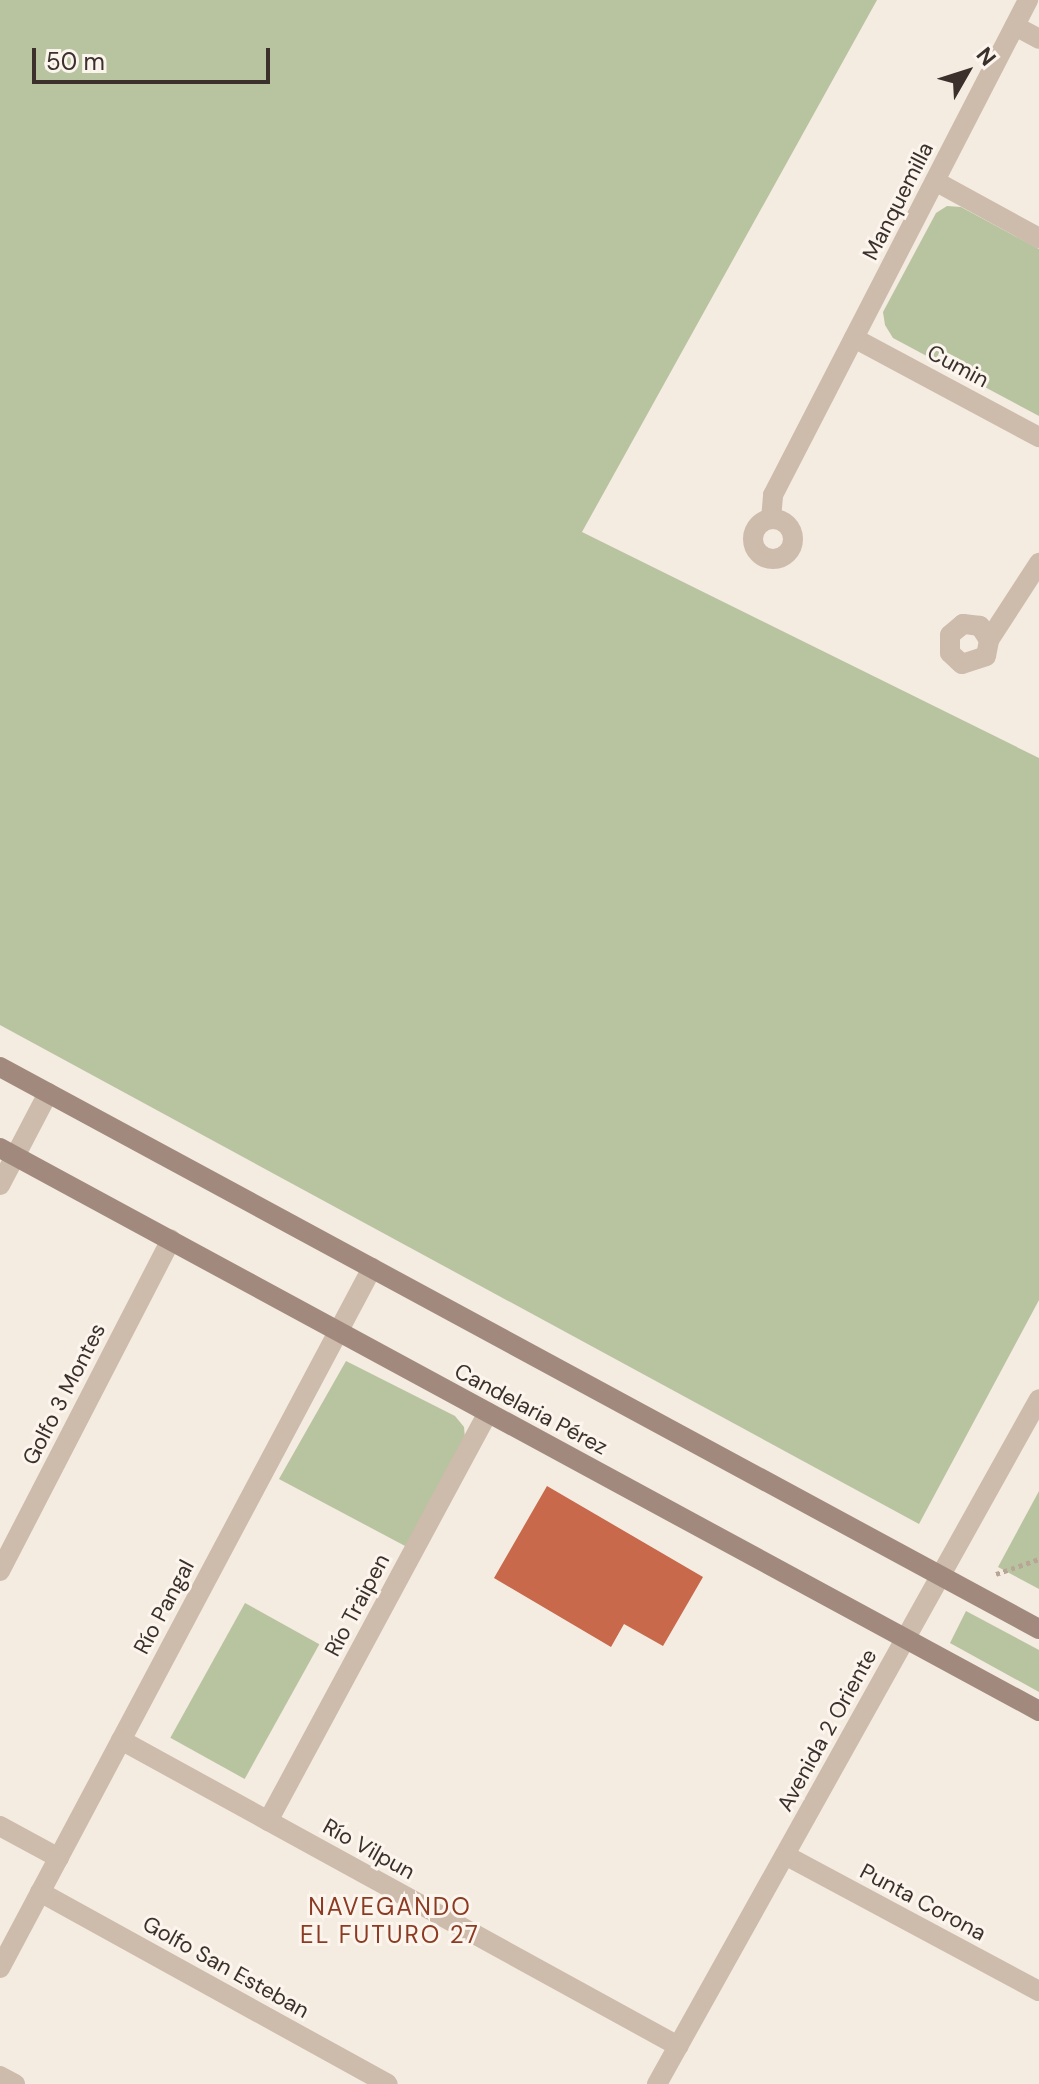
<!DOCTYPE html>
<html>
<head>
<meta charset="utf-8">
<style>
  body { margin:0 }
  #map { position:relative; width:1039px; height:2084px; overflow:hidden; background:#f4ebe1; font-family:"DM Sans",sans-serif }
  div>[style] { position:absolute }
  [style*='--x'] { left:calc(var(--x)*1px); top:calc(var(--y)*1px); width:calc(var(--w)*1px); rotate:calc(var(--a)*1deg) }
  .green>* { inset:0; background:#b8c4a0; transform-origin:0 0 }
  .building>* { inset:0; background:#c8694b }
  .path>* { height:5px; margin-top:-2.5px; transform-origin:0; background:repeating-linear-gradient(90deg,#b9a596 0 4px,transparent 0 8px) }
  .street>* { height:20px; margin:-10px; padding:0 10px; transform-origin:10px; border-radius:10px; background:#cdbbac }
  .street>.ring { margin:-10px; padding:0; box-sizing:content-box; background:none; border:20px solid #cdbbac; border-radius:50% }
  .secondary>* { height:20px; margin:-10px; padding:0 10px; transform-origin:10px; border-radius:10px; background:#a18a7d }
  span { translate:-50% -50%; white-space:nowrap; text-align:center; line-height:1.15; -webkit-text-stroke:6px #fbf5ee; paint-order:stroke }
  .street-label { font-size:22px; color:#3b302b }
  .neighbourhood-label { font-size:24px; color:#8c3b22; letter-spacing:2px }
  .north { position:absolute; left:927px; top:32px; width:80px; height:80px; -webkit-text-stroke:6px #fbf5ee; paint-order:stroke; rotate:51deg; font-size:22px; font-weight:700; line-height:32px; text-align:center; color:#3b302b }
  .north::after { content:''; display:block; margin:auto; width:28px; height:36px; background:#3b302b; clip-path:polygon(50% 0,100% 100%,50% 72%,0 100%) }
  .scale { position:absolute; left:32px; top:48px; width:238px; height:36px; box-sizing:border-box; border:4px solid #3b302b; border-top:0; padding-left:10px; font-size:24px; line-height:28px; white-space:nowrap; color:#3b302b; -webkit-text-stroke:6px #fbf5ee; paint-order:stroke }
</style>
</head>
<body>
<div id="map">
  <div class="green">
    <div style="clip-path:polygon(0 0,877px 0,582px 532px,1039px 758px,1039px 1300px,919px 1524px,0 1025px)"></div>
    <div style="clip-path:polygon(947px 206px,961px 207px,1039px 249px,1039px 416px,893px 338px,885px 325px,883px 312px,936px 213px)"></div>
    <div style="clip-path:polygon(346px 1361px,455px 1416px,464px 1427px,465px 1438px,407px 1547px,279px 1479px)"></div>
    <div style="clip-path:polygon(1039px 1491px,1039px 1589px,998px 1567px)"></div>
    <div style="left:245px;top:1603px;width:85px;height:154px;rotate:29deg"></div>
    <div style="clip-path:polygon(966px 1611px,1039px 1650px,1039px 1692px,950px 1643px)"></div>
  </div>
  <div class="building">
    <div style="clip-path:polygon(547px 1486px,703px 1577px,663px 1646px,624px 1624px,611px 1647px,494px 1578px)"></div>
  </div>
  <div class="path">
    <div style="--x:996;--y:1574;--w:46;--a:-19.2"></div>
  </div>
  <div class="street">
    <div style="--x:1015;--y:26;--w:27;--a:28"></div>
    <div style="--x:935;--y:181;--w:119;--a:28.7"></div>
    <div style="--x:854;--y:338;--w:210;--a:28.2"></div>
    <div style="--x:771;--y:519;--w:24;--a:-85"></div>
    <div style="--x:773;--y:495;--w:557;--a:-62.74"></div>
    <div class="ring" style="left:753px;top:519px;width:20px;height:20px"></div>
    <div style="--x:989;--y:640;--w:17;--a:-123"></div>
    <div style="--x:980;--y:626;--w:17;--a:-173"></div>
    <div style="--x:963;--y:624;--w:17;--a:140"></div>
    <div style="--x:950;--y:635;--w:18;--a:90"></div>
    <div style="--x:950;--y:653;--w:16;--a:43"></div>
    <div style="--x:962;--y:664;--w:25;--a:-18"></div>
    <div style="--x:986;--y:656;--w:16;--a:-79"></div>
    <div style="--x:989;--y:640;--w:92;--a:-57"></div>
    <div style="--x:0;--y:1185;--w:104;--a:-62.4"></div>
    <div style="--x:0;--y:1571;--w:373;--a:-62.7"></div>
    <div style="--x:121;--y:1740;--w:636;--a:28.78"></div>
    <div style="--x:268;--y:1821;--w:464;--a:-61.7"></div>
    <div style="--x:0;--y:1826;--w:67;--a:28.5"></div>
    <div style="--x:785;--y:1855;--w:288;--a:28.2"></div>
    <div style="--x:40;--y:1892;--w:397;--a:28.9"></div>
    <div style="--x:0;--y:1968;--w:793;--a:-62.01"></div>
    <div style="--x:0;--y:2076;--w:17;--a:28"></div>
    <div style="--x:657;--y:2084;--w:784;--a:-60.85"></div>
  </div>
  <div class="secondary">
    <div style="--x:0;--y:1067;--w:1181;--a:28.41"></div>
    <div style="--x:0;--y:1148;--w:1182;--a:28.45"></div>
  </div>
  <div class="street-label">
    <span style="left:898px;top:201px;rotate:-63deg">Manquemilla</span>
    <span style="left:958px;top:366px;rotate:28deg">Cumin</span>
    <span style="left:64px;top:1394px;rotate:-63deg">Golfo 3 Montes</span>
    <span style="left:531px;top:1409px;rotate:28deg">Candelaria Pérez</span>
    <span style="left:357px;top:1605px;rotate:-62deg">Río Traipen</span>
    <span style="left:164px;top:1607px;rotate:-62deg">Río Pangal</span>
    <span style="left:827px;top:1730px;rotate:-61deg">Avenida 2 Oriente</span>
    <span style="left:369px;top:1849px;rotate:29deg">Río Vilpun</span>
    <span style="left:923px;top:1902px;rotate:28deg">Punta Corona</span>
    <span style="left:226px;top:1967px;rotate:29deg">Golfo San Esteban</span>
  </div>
  <div class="neighbourhood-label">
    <span style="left:390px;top:1921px">NAVEGANDO<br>EL FUTURO 27</span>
  </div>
  <div class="north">N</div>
  <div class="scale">50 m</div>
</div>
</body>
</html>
